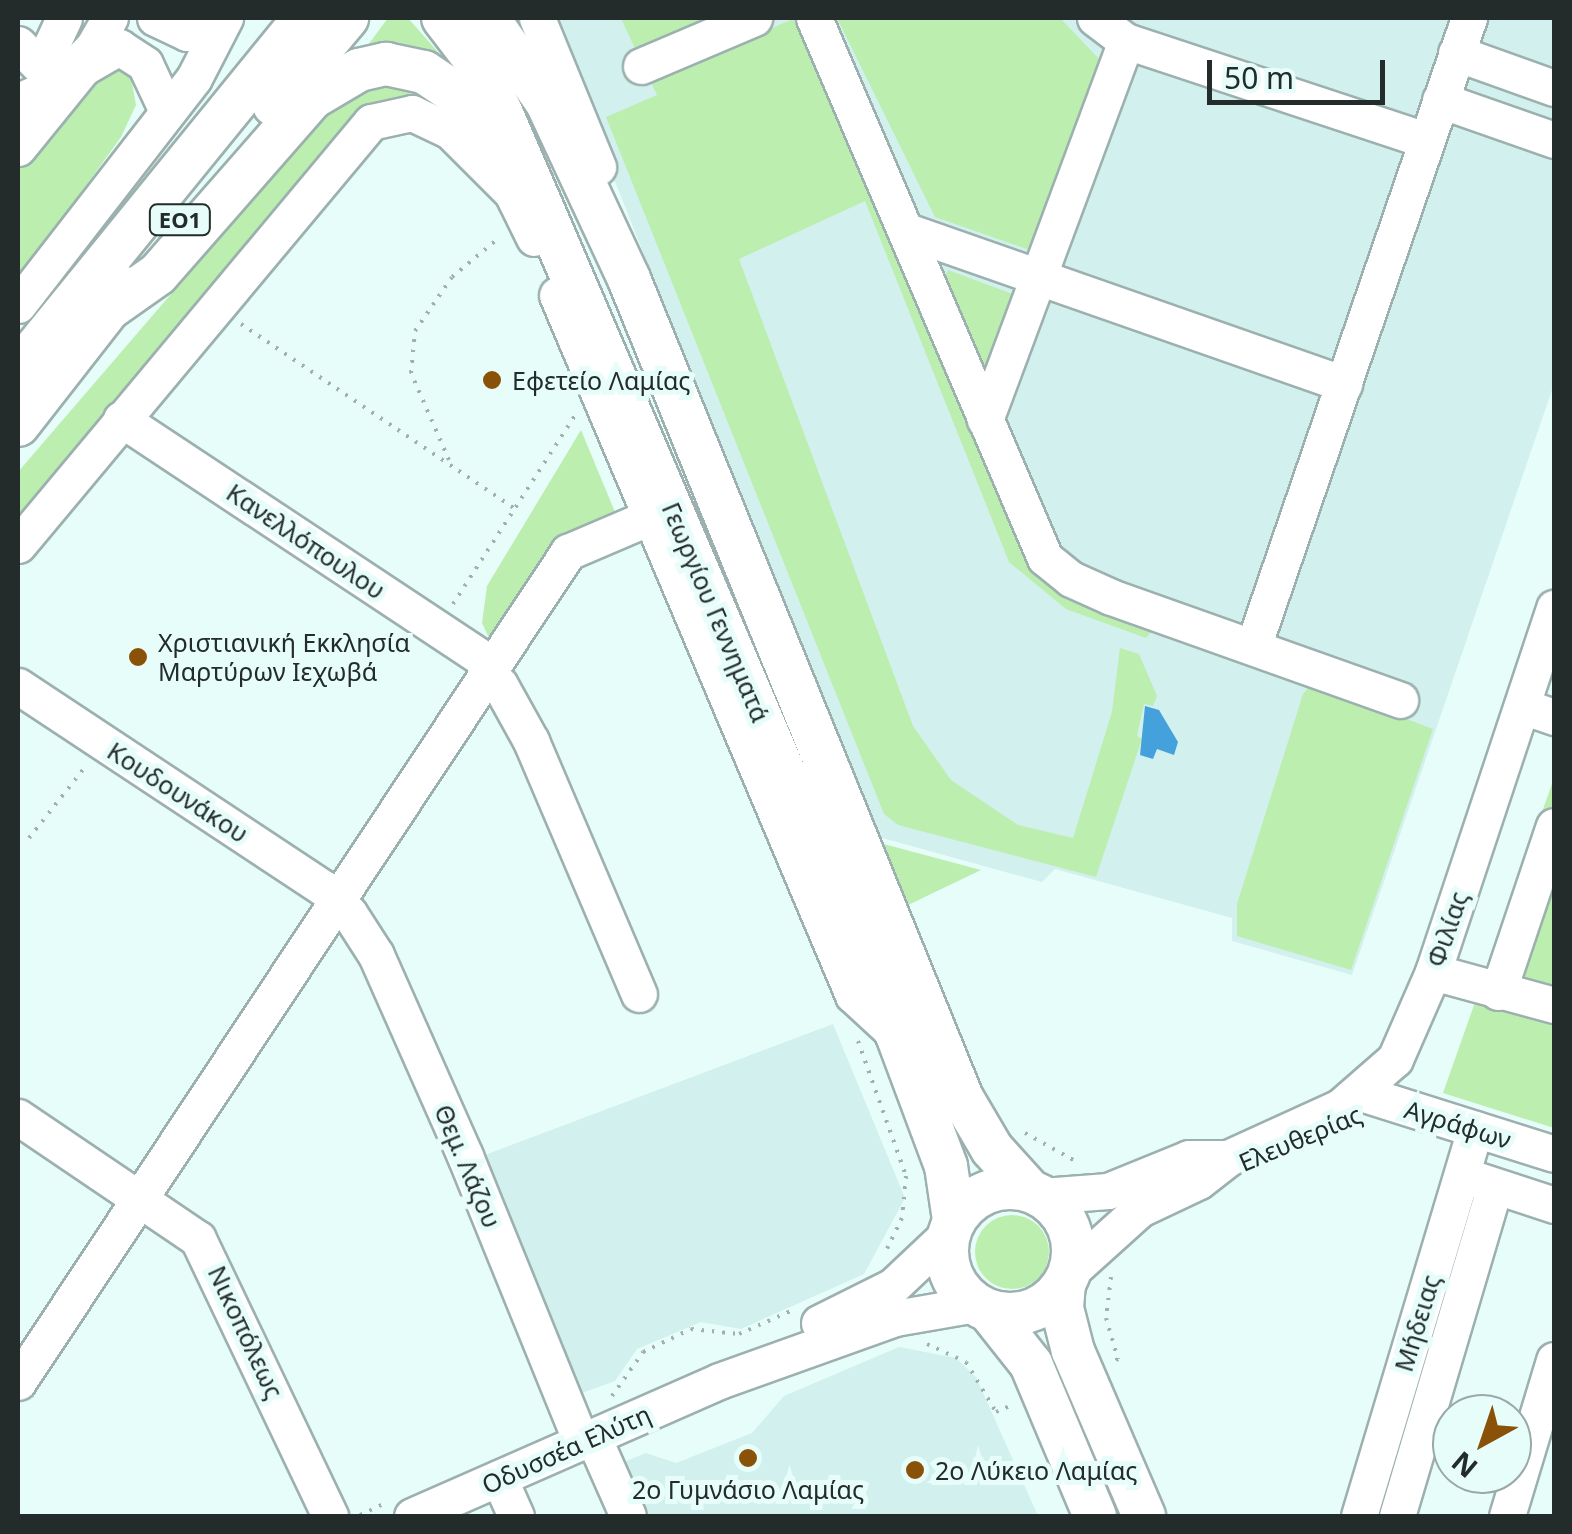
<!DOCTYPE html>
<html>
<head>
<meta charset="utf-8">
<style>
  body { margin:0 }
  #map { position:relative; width:1572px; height:1534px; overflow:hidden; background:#e7fdfa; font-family:"Noto Sans",sans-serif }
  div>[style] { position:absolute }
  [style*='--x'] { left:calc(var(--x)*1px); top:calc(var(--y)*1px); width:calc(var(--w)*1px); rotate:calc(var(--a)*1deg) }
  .built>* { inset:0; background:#d2f0ed }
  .green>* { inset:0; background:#bceeaf }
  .round { border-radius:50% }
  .water>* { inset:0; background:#45a1db }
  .path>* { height:4px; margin-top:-2px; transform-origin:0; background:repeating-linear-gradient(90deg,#a0b0af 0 2.5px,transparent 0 10.5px) }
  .roads { filter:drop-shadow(2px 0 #9cb1af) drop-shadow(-2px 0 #9cb1af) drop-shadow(0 2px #9cb1af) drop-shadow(0 -2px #9cb1af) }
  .minor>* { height:35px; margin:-17.5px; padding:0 17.5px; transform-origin:17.5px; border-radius:17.5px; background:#fff }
  .major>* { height:42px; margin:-21px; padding:0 21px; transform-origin:21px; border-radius:21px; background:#fff }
  .major>.ring { margin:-21px; padding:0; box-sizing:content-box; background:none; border:42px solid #fff; border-radius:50% }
  .dots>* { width:28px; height:28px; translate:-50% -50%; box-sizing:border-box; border:5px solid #e7fdfa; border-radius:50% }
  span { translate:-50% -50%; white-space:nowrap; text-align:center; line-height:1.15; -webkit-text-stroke:10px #e7fdfa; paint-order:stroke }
  .shield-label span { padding:2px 8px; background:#e7fdfa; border:2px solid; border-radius:8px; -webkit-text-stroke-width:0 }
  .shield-label { font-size:22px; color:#232b2b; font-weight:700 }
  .poi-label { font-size:25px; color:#232b2b }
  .left { translate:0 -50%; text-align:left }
  .street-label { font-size:25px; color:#232b2b }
  .frame { position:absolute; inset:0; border:20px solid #232b2b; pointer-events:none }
  .north { position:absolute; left:1432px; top:1394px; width:100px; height:100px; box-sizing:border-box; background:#e7fdfa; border:2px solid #99a9a7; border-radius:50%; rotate:220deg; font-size:28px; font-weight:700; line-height:40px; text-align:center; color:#232b2b }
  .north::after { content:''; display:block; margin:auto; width:35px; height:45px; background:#8a5108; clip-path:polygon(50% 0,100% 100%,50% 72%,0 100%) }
  .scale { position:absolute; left:1207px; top:60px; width:178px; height:45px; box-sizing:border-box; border:5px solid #232b2b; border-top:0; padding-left:12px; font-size:30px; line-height:35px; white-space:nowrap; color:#232b2b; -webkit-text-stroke:8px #e7fdfa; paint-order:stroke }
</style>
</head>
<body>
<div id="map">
  <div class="built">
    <div style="clip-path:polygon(550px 18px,1554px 18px,1554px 384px,1352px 975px,1232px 941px,1232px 918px,1055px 869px,1042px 882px,875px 836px)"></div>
    <div style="clip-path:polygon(833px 1024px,905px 1198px,864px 1274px,741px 1329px,701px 1322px,637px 1349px,615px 1381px,582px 1393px,485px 1155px)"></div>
    <div style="clip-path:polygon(899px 1347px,956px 1358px,976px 1377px,1038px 1516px,641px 1516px,619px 1464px,646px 1453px,676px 1463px,752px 1433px,784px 1396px)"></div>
  </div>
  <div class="green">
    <div style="clip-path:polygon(388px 18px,408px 18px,445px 60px,365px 49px)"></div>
    <div style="clip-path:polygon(621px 18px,726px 18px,638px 55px)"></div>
    <div style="clip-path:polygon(837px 18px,1060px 18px,1102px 62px,1038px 253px,935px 217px)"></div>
    <div style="clip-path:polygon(793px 19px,927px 319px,1023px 558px,1068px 596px,1151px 632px,1146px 638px,1066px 609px,1009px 562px,865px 201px,739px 259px,913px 726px,951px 780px,1018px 825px,1073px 838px,1112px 712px,1120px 648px,1139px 654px,1157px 696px,1153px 706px,1144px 704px,1137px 736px,1142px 739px,1096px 877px,898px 825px,884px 814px,606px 117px,657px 95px,650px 80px)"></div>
    <div style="clip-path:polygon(128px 61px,136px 105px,121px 137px,18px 280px,18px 161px,86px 83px)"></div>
    <div style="clip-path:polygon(403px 83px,448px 107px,408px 102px,18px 525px,18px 472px,331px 108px,354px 90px)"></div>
    <div style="clip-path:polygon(948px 270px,1021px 297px,986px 380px,944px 278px)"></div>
    <div style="clip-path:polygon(581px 430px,615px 512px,563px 536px,490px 640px,482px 623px,487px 586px)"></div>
    <div style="clip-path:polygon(1312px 683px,1433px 729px,1351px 970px,1237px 936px,1237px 904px,1303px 694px)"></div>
    <div style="clip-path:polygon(1554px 778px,1554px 1128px,1443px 1093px)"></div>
    <div style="clip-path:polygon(880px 843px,981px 870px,906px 906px)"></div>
    <div class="round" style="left:975px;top:1215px;width:74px;height:74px"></div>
  </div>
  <div class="water">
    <div style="clip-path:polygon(1145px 706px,1159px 710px,1178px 742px,1174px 755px,1157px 749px,1153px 759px,1140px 755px)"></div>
  </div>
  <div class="path">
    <div style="--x:241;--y:324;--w:331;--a:34"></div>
    <div style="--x:449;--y:460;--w:95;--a:-113.6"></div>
    <div style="--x:411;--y:373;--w:42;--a:-84.6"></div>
    <div style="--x:415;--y:331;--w:65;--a:-55.6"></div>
    <div style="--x:452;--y:277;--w:62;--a:-39.8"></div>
    <div style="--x:453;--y:604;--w:226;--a:-57.1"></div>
    <div style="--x:29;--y:838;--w:90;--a:-51.7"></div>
    <div style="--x:858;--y:1041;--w:143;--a:70.4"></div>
    <div style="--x:906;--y:1176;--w:42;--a:95.4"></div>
    <div style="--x:902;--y:1218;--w:34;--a:116"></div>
    <div style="--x:1025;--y:1133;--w:60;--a:29.1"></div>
    <div style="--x:1111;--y:1277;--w:41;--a:97"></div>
    <div style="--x:1106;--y:1318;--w:43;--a:73.7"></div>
    <div style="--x:1118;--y:1359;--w:6;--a:149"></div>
    <div style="--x:927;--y:1344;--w:43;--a:24.8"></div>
    <div style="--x:966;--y:1362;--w:58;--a:59"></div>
    <div style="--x:996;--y:1412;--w:17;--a:-24"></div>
    <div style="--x:612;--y:1396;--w:54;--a:-54.8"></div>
    <div style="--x:643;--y:1352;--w:53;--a:-25.6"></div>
    <div style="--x:691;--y:1329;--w:48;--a:5.9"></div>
    <div style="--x:739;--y:1334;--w:59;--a:-24"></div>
    <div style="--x:360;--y:1515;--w:26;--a:-25"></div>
  </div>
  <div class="roads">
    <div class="minor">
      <div style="--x:64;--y:18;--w:38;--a:115"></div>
      <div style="--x:48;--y:52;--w:33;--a:74"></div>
      <div style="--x:57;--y:84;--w:52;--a:-45.8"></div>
      <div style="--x:93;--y:47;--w:34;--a:-60"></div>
      <div style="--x:155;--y:18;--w:35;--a:25"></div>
      <div style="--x:187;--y:33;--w:35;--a:-25"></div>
      <div style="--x:537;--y:18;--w:161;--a:67.7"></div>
      <div style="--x:814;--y:18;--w:587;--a:66.84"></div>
      <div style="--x:1045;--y:558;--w:33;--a:39"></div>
      <div style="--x:1071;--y:579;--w:44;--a:24.2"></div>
      <div style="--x:1111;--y:597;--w:307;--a:19.6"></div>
      <div style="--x:1095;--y:18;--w:39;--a:37"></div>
      <div style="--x:1126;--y:41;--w:316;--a:18.3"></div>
      <div style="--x:18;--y:44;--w:56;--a:45.7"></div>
      <div style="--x:57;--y:84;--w:43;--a:156.4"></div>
      <div style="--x:1456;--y:53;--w:104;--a:19.7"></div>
      <div style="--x:641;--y:66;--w:123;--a:-23"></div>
      <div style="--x:1440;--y:100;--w:121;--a:19.3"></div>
      <div style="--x:18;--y:148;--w:103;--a:-50.9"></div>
      <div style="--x:83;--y:68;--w:42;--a:-30.3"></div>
      <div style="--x:119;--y:47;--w:31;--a:33"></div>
      <div style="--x:145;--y:64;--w:52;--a:64.9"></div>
      <div style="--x:910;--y:232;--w:460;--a:19.3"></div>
      <div style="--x:557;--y:295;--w:760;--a:67.08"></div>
      <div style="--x:853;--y:995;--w:53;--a:42.7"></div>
      <div style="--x:18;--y:305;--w:287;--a:-52.2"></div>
      <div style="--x:194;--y:78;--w:68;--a:-62.7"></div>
      <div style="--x:121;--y:419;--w:444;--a:33.5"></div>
      <div style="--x:985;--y:420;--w:404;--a:-69.6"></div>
      <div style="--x:18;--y:545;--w:551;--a:-50.15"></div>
      <div style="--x:371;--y:122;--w:42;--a:-12.4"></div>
      <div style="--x:412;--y:113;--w:42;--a:25.3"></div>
      <div style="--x:450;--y:131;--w:88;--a:45"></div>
      <div style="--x:512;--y:193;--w:50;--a:63.9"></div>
      <div style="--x:1253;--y:647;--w:665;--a:-71.05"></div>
      <div style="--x:485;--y:673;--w:19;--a:39"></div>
      <div style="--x:500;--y:685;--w:64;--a:61"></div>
      <div style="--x:531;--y:741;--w:275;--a:66.9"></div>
      <div style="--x:18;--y:686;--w:368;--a:33.5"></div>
      <div style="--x:325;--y:889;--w:34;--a:45"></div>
      <div style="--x:349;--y:913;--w:50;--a:57.3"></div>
      <div style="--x:376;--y:955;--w:220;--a:66.1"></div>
      <div style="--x:465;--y:1156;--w:309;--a:67.9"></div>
      <div style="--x:1522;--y:706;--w:34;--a:19"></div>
      <div style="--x:1433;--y:972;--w:125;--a:15.3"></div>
      <div style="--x:1498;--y:992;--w:175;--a:-71.4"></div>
      <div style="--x:1361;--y:1093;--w:202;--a:17.5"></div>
      <div style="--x:18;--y:1117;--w:217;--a:34.1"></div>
      <div style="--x:198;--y:1239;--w:307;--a:64.5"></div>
      <div style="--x:1475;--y:1179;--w:83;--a:18.2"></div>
      <div style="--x:1042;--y:1196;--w:66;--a:-4.3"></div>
      <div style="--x:1108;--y:1191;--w:87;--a:-22.2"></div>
      <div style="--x:1189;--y:1158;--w:39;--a:0"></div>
      <div style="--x:1070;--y:1272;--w:94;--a:-42"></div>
      <div style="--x:1140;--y:1209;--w:65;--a:-25.4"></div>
      <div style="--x:1199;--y:1181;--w:37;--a:-38"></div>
      <div style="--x:1228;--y:1158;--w:123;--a:-24.5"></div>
      <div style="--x:1340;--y:1107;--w:73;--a:-41.1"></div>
      <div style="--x:1395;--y:1059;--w:95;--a:-66.4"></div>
      <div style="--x:1433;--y:972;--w:384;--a:-71.6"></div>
      <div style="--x:819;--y:1323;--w:83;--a:-26.6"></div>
      <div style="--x:893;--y:1286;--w:77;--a:-43.4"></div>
      <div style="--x:18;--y:1382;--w:996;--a:-56.47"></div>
      <div style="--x:568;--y:552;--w:89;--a:-23.1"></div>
      <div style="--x:593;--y:1437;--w:86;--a:66.1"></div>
      <div style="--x:499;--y:1478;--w:42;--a:65.9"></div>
      <div style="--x:412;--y:1516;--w:335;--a:-23.7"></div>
      <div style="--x:719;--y:1381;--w:187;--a:-19.7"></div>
      <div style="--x:895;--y:1318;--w:82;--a:-9.8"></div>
      <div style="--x:1359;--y:1516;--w:404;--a:-73.3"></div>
      <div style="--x:1397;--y:1516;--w:344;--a:-73.5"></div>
      <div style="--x:1507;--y:1516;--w:163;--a:-73.2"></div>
    </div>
    <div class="major">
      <div style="--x:443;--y:18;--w:58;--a:52.7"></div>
      <div style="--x:478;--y:64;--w:55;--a:64.4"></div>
      <div style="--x:502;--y:114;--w:1002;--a:66.79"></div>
      <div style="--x:897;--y:1035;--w:140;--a:69.5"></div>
      <div style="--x:946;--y:1166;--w:55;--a:81.6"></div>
      <div style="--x:488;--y:18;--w:103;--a:55.2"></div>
      <div style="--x:547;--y:103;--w:194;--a:65"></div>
      <div style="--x:629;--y:279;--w:884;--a:67.87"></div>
      <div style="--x:962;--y:1098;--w:59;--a:59.5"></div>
      <div style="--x:992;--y:1149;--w:55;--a:47.9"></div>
      <div style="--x:274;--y:105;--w:114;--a:-50"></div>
      <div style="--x:107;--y:310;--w:62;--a:-35.2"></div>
      <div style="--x:158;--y:274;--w:234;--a:-48.8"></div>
      <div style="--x:312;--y:98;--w:55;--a:-30.8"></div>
      <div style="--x:359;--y:70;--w:28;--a:-13"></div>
      <div style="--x:386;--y:64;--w:39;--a:12"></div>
      <div style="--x:424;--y:72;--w:37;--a:34"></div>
      <div style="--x:455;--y:93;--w:69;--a:47.3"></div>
      <div style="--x:18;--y:370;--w:454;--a:-50.9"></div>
      <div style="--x:18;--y:425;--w:174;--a:-52"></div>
      <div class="ring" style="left:947px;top:1188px;width:84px;height:84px"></div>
      <div style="--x:1064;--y:1284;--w:24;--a:95"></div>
      <div style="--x:1062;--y:1308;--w:44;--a:75.7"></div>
      <div style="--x:1073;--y:1351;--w:180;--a:66.7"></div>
      <div style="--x:989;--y:1311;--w:68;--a:51.6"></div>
      <div style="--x:1031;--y:1364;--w:165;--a:67.2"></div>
    </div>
  </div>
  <div class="dots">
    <div style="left:492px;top:380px;background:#8a5108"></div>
    <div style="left:138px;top:657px;background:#8a5108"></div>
    <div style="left:748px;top:1458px;background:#8a5108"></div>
    <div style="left:915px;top:1470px;background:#8a5108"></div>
  </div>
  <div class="shield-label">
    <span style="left:180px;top:220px">ΕΟ1</span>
  </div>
  <div class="poi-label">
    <span class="left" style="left:512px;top:380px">Εφετείο Λαμίας</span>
    <span class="left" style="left:158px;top:657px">Χριστιανική Εκκλησία<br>Μαρτύρων Ιεχωβά</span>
    <span class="left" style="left:935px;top:1470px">2ο Λύκειο Λαμίας</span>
    <span style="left:748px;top:1489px">2ο Γυμνάσιο Λαμίας</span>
  </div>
  <div class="street-label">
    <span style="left:306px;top:541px;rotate:34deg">Κανελλόπουλου</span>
    <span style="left:716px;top:612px;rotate:67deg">Γεωργίου Γεννηματά</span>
    <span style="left:178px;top:792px;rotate:33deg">Κουδουνάκου</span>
    <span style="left:1447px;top:929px;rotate:-71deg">Φιλίας</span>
    <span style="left:1458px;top:1124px;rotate:17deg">Αγράφων</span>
    <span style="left:1300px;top:1138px;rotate:-23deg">Ελευθερίας</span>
    <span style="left:468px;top:1166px;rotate:67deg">Θεμ. Λάζου</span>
    <span style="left:1417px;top:1323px;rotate:-73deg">Μήδειας</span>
    <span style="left:246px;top:1332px;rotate:65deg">Νικοπόλεως</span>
    <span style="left:566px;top:1449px;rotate:-24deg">Οδυσσέα Ελύτη</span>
  </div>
  <div class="frame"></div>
  <div class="north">N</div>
  <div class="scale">50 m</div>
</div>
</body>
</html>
